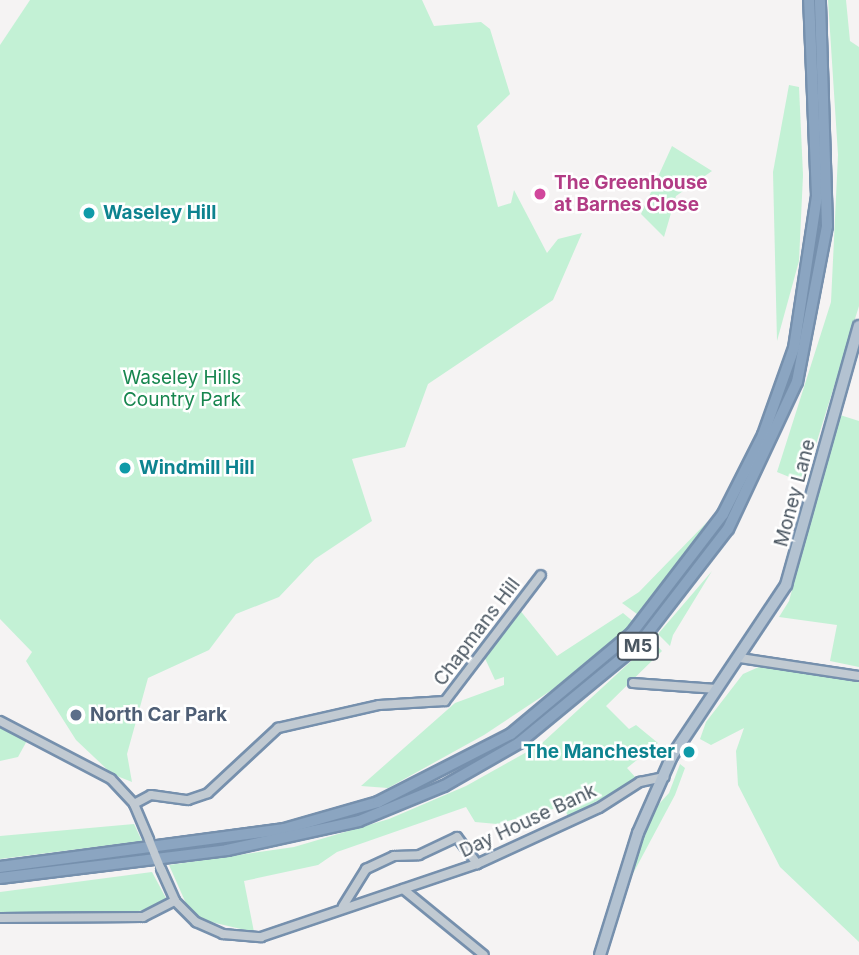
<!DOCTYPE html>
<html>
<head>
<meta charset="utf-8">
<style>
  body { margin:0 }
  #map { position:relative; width:859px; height:955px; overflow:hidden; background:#f5f3f3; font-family:Inter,sans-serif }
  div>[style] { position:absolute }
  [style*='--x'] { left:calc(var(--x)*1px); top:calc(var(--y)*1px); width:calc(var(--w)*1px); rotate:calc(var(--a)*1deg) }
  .green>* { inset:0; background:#c3f1d5 }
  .roads { filter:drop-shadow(2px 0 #7690ad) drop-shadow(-2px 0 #7690ad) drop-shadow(0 2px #7690ad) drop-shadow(0 -2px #7690ad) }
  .minor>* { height:8px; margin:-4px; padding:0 4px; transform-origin:4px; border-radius:4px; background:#c1cad2 }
  .major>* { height:10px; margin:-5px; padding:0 5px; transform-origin:5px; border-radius:5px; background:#b3c2d1 }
  .highway>* { height:10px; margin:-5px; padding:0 5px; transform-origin:5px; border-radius:5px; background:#8ba5c1 }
  .minor-bridge>* { height:8px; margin:-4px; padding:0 4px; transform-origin:4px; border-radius:4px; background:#c1cad2 }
  .dots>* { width:19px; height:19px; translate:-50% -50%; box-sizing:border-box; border:4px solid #fff; border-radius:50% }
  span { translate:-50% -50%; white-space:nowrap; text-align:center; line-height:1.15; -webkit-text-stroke:5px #fff; paint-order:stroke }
  .shield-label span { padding:2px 5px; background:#fff; border:2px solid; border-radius:5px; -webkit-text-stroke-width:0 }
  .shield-label { font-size:18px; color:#4a5661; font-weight:700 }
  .hotel-label { font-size:19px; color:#b23c85; font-weight:700 }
  .left { translate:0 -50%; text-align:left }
  .culture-label { font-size:19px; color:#0d838f; font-weight:700 }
  .right { translate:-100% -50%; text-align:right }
  .park-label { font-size:19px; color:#17864f }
  .street-label { font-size:19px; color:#4a5661 }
  .service-label { font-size:19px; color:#4e5e75; font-weight:700 }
</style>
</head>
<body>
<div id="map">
  <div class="green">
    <div style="clip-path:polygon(30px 0,422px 0,434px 26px,481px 22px,490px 29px,510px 94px,477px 126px,498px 207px,511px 203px,514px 190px,547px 253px,558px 239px,582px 233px,553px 300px,428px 384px,405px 447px,352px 459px,372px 521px,315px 559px,279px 597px,236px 614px,209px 650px,148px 678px,127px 754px,132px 782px,112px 774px,76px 740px,26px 661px,32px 652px,0 619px,0 45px)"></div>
    <div style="clip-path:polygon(828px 0,846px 0,850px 41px,859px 47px,859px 306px,804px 483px,777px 472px,831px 302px,838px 155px)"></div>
    <div style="clip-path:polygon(789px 85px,799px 87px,803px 175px,799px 261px,777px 341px,773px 172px)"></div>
    <div style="clip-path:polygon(672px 146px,712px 171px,676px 196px,664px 237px,641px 214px)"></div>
    <div style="clip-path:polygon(840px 415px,859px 421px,859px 667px,830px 661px,837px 625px,779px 617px,789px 601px)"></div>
    <div style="clip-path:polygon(708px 521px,641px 617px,622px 603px,639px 592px)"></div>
    <div style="clip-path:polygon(712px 571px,673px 635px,670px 646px,658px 634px)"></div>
    <div style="clip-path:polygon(519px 609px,557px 656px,623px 613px,635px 623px,591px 664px,484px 735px,388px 788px,361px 786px,455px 703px,504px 685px,504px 677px,495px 680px,483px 654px)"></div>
    <div style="clip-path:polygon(653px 641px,662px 651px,606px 706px,629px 729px,636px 725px,658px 743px,627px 768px,637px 779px,568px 817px,564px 806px,497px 824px,475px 822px,466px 807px,337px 852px,318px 865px,244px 881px,254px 932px,198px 919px,188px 908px,169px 865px,294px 847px,389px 819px,466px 786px,541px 744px)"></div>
    <div style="clip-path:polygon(761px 666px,859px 681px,859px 942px,780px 867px,738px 785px,736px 751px,744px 728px,711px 745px,700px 739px,706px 722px,743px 674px)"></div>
    <div style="clip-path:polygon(0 724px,29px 737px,18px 757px,0 761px)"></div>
    <div style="clip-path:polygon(680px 764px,685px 768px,675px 795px,629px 881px,603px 955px,649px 815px,669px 793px)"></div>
    <div style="clip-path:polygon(134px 824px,142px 841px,0 859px,0 836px)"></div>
    <div style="clip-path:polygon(152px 872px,167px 900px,158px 906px,131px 913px,0 913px,0 892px)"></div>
  </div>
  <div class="roads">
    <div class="minor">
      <div style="--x:740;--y:658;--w:120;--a:8.6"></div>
      <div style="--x:633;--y:683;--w:84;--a:4.1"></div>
      <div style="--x:0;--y:721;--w:125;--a:27.6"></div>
      <div style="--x:111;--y:779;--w:34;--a:47"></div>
      <div style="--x:134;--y:804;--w:39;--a:67"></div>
      <div style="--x:134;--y:804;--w:19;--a:-28"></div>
      <div style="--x:151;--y:795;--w:37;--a:8"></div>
      <div style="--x:188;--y:800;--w:21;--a:-19"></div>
      <div style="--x:208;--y:793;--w:96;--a:-42.9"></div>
      <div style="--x:278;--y:728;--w:104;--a:-12.8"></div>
      <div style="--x:379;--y:705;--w:66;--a:-3.5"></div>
      <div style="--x:445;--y:701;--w:158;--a:-52.7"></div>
      <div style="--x:161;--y:869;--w:35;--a:66"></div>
      <div style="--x:175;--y:901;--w:30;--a:45"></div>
      <div style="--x:196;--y:922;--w:30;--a:24"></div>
      <div style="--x:223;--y:934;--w:38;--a:5"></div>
      <div style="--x:261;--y:937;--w:228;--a:-18.7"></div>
      <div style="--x:477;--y:864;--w:134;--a:-24.7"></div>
      <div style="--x:599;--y:808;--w:49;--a:-32.4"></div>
      <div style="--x:640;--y:782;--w:25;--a:-12"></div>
      <div style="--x:403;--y:889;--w:104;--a:39.2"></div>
      <div style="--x:343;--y:906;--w:44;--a:-58.1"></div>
      <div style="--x:366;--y:869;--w:31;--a:-25"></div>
      <div style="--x:394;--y:856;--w:25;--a:-2"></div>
      <div style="--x:419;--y:855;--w:42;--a:-25.3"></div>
      <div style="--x:457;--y:837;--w:34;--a:53"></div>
      <div style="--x:0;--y:918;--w:143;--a:-0.4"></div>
      <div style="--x:143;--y:917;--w:36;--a:-27"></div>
    </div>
    <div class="major">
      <div style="--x:600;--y:955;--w:128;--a:-72.7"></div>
      <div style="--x:638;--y:833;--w:84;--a:-66.2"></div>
      <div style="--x:672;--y:756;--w:206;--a:-56.3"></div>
      <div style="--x:786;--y:585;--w:269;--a:-74.3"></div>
    </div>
    <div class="highway">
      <div style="--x:0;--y:867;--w:287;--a:-7.6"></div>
      <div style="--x:284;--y:829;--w:98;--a:-16"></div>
      <div style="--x:378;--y:802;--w:149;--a:-27.1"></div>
      <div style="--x:511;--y:734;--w:156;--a:-39.8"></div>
      <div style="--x:631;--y:634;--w:151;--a:-52.5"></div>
      <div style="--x:723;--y:514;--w:89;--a:-63.1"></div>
      <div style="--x:763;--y:435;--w:92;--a:-70.4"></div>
      <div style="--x:794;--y:348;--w:154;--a:-81.4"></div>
      <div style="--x:817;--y:196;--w:196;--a:-92.3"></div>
      <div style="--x:0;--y:878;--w:229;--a:-7"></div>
      <div style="--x:227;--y:850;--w:135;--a:-12.4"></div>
      <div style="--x:359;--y:821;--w:92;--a:-22.4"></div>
      <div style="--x:444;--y:786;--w:86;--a:-29.8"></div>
      <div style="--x:519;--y:743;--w:156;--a:-39.5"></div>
      <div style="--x:639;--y:644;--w:145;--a:-52.3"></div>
      <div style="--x:728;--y:529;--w:162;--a:-64.9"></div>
      <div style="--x:797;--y:382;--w:159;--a:-79.1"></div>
      <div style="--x:827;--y:226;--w:226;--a:-91.8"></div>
    </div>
  </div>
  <div class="minor-bridge">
    <div style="--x:149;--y:840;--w:31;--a:68"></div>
  </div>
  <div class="dots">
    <div style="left:540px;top:194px;background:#d1479c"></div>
    <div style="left:89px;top:213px;background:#0f9aa8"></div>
    <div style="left:125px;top:468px;background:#0f9aa8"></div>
    <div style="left:76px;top:715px;background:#5c6f8a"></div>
    <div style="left:689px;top:752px;background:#0f9aa8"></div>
  </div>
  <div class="shield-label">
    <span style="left:638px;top:646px">M5</span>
  </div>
  <div class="hotel-label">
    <span class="left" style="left:554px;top:194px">The Greenhouse<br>at Barnes Close</span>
  </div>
  <div class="culture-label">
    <span class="left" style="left:103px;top:213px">Waseley Hill</span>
    <span class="left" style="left:139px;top:468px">Windmill Hill</span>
    <span class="right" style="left:675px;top:752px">The Manchester</span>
  </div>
  <div class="park-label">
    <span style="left:182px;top:389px">Waseley Hills<br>Country Park</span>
  </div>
  <div class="street-label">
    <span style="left:795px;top:493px;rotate:-75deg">Money Lane</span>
    <span style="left:477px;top:632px;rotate:-53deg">Chapmans Hill</span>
    <span style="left:528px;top:821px;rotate:-25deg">Day House Bank</span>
  </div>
  <div class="service-label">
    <span class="left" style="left:90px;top:715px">North Car Park</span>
  </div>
</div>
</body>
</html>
